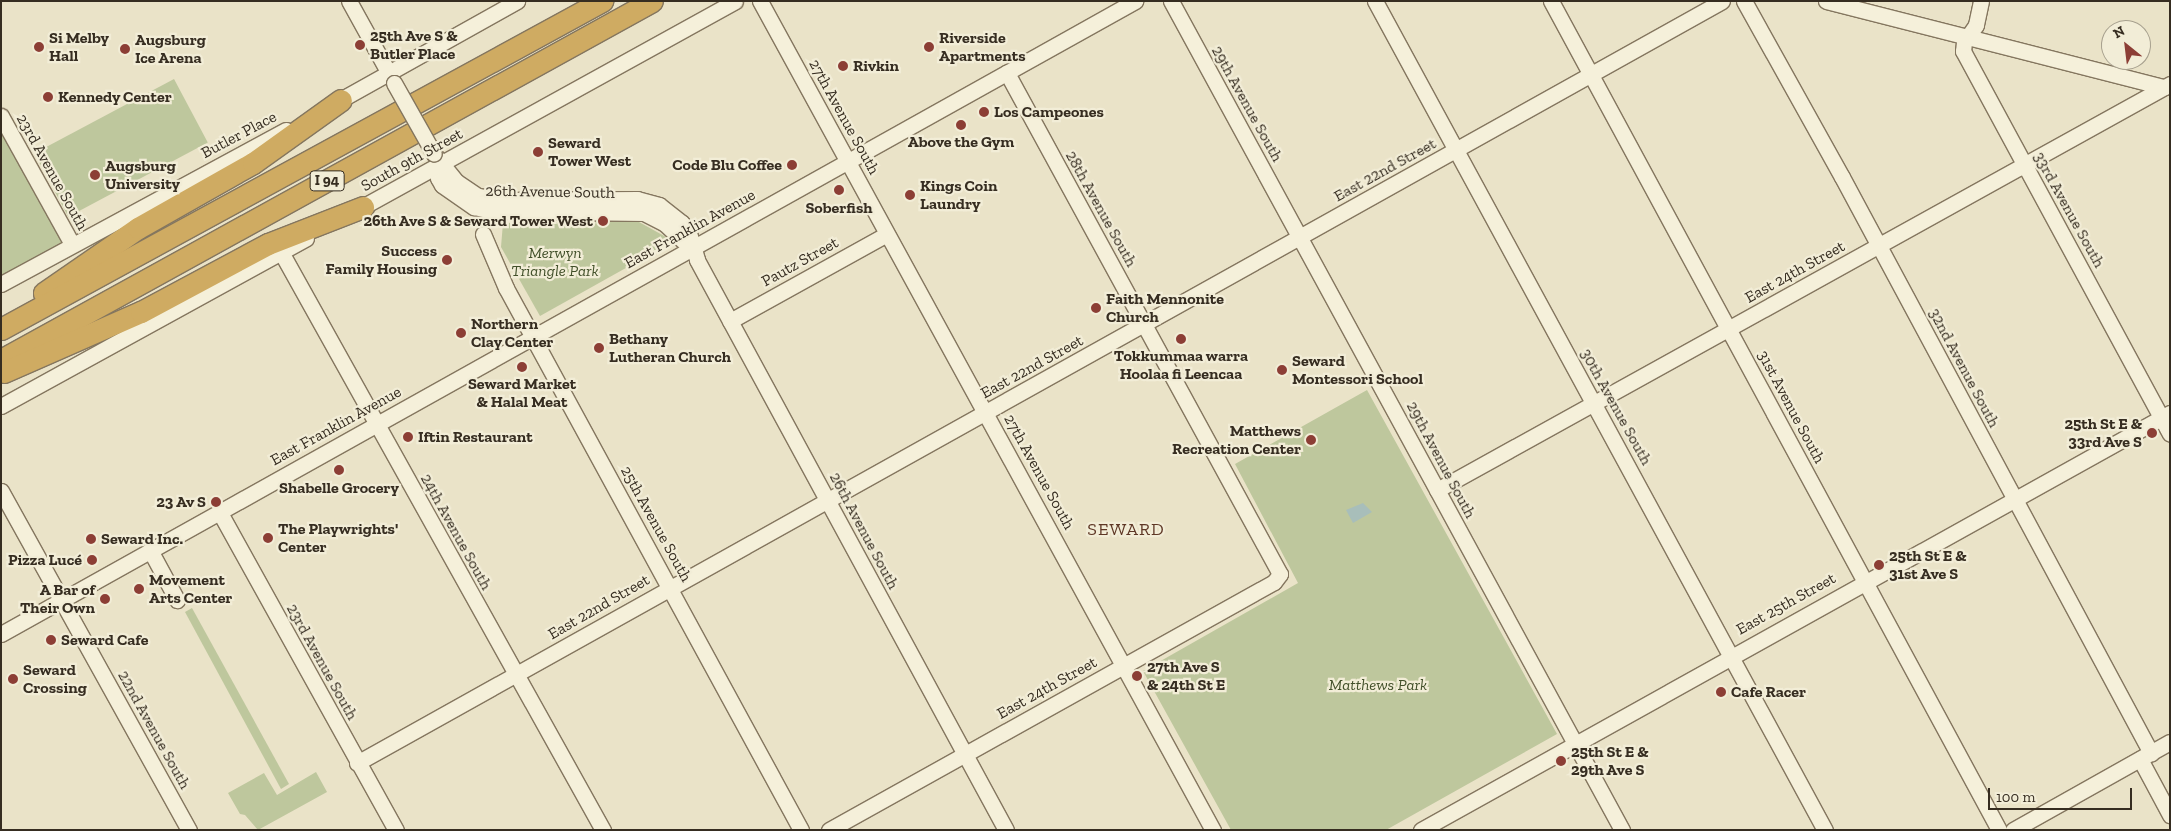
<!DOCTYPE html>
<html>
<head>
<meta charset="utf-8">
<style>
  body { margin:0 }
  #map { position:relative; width:2171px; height:831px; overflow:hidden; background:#eae3c8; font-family:"Zilla Slab",serif }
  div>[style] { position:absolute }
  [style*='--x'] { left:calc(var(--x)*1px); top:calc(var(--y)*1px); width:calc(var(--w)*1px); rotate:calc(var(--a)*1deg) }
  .green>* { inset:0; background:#bec79d; transform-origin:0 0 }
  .water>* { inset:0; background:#a8beba }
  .roads { filter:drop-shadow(1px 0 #84765f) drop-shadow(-1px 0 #84765f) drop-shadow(0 1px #84765f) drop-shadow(0 -1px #84765f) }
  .minor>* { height:15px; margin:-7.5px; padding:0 7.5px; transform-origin:7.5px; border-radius:7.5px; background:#f5f0da }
  .highway>* { height:21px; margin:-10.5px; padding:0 10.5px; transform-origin:10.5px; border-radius:10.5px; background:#cfab62 }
  .bridges { filter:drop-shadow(1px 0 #84765f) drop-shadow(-1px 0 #84765f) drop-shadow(0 1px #84765f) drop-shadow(0 -1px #84765f) }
  .minor-bridge>* { height:15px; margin:-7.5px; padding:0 7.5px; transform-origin:7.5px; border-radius:7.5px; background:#f5f0da }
  .dots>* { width:14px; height:14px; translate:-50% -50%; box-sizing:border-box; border:2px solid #f2edd7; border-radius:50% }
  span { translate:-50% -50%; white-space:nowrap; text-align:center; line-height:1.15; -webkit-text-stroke:4.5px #f2edd7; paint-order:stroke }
  .shield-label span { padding:1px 4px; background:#f2edd7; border:1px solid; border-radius:4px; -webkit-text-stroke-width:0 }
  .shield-label { font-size:15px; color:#362d21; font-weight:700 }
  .poi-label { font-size:16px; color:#362d21; font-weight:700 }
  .left { translate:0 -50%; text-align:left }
  .right { translate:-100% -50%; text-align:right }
  .street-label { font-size:16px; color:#362d21 }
  .park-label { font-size:16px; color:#42502a; font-style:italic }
  .neighbourhood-label { font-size:18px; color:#5e3725; letter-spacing:1px }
  .frame { position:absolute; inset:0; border:2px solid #362d21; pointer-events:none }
  .north { position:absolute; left:2101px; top:20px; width:50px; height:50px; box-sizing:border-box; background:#f2edd7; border:1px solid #a7a08e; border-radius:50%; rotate:331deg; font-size:14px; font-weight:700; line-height:20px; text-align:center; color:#362d21 }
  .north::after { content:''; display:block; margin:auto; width:18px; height:22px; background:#8c3e35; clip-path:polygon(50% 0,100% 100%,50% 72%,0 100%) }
  .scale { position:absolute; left:1988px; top:788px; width:144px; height:22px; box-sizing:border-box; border:2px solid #362d21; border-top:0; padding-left:6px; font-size:15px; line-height:18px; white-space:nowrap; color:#362d21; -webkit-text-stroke:4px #f2edd7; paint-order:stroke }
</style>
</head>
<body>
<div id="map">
  <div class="green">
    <div style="left:174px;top:79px;width:72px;height:158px;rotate:62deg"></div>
    <div style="clip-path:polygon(1px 127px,65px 243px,1px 278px)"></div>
    <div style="clip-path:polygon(565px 222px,639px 222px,666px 237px,667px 245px,540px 316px,501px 247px,503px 223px)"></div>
    <div style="clip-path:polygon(1367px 390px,1557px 734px,1386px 830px,1231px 830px,1143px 671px,1298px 583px,1235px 464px)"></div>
    <div style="clip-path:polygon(192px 608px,289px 784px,281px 789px,185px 612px)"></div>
    <div style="clip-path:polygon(316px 772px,327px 792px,258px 830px,245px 815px,240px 814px,228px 793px,264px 773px,277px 795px)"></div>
  </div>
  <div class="water">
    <div style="clip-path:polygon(1363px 503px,1372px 512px,1353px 523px,1346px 510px)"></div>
  </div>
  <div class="roads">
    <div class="minor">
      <div style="--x:349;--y:1;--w:89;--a:61.1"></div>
      <div style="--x:760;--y:1;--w:945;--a:61.35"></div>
      <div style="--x:1171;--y:1;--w:944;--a:61.45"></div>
      <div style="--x:1375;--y:1;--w:943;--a:61.51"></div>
      <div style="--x:1551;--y:1;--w:942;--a:61.61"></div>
      <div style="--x:1744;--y:1;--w:201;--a:60.9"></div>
      <div style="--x:1842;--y:177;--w:654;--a:61.79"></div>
      <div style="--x:1826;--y:1;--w:349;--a:14.3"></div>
      <div style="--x:1981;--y:1;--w:25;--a:102"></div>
      <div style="--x:1976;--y:25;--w:21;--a:125"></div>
      <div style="--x:1964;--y:42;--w:9;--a:96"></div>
      <div style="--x:1963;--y:51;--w:435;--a:61.6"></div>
      <div style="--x:333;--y:104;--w:211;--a:-29.2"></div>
      <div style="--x:1;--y:116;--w:146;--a:61"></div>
      <div style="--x:434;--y:154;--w:36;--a:51"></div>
      <div style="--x:457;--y:182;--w:25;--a:34"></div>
      <div style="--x:478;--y:196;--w:24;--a:9"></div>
      <div style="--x:502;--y:200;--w:135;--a:-0.4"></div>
      <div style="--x:637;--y:199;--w:23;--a:15"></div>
      <div style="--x:659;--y:205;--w:29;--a:38"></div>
      <div style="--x:682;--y:223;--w:12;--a:55"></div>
      <div style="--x:689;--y:233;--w:28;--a:73"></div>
      <div style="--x:697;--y:260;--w:648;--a:61.54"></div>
      <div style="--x:440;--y:165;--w:13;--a:99"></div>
      <div style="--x:438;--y:178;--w:8;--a:60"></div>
      <div style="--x:442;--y:185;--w:39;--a:35"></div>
      <div style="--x:474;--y:207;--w:18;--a:13"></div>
      <div style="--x:492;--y:211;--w:152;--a:0.8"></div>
      <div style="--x:644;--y:213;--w:22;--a:27"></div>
      <div style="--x:664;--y:223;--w:37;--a:43"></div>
      <div style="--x:355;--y:211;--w:434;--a:-28.9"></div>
      <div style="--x:483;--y:234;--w:59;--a:66.9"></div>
      <div style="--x:506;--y:288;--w:617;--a:61.44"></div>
      <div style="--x:281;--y:252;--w:662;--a:60.88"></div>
      <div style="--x:1;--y:284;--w:324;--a:-28.4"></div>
      <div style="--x:730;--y:321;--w:179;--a:-29"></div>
      <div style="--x:1;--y:406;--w:348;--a:-28.8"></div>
      <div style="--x:1437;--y:490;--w:838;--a:-28.98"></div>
      <div style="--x:1;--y:491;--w:388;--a:61"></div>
      <div style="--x:219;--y:511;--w:365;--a:61"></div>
      <div style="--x:150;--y:550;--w:57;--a:61.6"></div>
      <div style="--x:1;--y:634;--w:1299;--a:-29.17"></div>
      <div style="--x:2140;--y:759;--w:64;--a:61.8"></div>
      <div style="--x:357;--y:763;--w:1563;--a:-29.17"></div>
      <div style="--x:829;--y:830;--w:509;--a:-29.13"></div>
      <div style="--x:1274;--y:582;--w:10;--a:-53"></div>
      <div style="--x:1280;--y:574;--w:571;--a:-118.59"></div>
      <div style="--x:1421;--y:830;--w:857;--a:-29.11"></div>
      <div style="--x:2013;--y:830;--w:180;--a:-29.3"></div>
    </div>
    <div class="highway">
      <div style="--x:44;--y:293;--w:114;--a:-34.7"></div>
      <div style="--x:138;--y:228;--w:132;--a:-29.5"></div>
      <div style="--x:253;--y:163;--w:108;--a:-35.6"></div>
      <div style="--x:1;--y:329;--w:685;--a:-28.62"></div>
      <div style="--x:1;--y:360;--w:743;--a:-28.87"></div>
      <div style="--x:4;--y:372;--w:150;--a:-23.7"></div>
      <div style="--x:141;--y:312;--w:144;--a:-28.2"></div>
      <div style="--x:268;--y:244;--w:102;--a:-21.3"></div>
    </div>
  </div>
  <div class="bridges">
    <div class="minor-bridge">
      <div style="--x:394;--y:83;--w:81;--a:60.6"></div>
    </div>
  </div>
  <div class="dots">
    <div style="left:360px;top:45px;background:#8c3e35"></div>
    <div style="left:39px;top:47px;background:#8c3e35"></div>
    <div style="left:929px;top:47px;background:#8c3e35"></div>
    <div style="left:125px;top:49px;background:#8c3e35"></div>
    <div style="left:843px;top:66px;background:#8c3e35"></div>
    <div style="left:48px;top:97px;background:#8c3e35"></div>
    <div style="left:984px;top:112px;background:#8c3e35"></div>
    <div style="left:961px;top:125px;background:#8c3e35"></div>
    <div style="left:538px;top:152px;background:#8c3e35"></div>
    <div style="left:792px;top:165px;background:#8c3e35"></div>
    <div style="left:95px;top:175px;background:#8c3e35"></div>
    <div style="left:839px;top:190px;background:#8c3e35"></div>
    <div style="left:910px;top:195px;background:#8c3e35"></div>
    <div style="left:603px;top:221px;background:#8c3e35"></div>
    <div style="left:447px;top:260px;background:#8c3e35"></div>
    <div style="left:1096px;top:308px;background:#8c3e35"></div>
    <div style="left:461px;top:333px;background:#8c3e35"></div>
    <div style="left:1181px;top:339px;background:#8c3e35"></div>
    <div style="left:599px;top:348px;background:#8c3e35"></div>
    <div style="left:522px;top:367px;background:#8c3e35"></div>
    <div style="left:1282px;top:370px;background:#8c3e35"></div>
    <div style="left:2152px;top:433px;background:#8c3e35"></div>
    <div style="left:408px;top:437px;background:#8c3e35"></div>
    <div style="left:1311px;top:440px;background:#8c3e35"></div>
    <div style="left:339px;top:470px;background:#8c3e35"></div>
    <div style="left:216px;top:502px;background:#8c3e35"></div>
    <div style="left:268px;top:538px;background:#8c3e35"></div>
    <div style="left:91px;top:539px;background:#8c3e35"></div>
    <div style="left:92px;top:560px;background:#8c3e35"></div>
    <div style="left:1879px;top:565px;background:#8c3e35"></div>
    <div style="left:139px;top:589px;background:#8c3e35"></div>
    <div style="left:105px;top:599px;background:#8c3e35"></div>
    <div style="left:51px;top:640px;background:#8c3e35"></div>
    <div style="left:1137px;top:676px;background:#8c3e35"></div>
    <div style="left:13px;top:679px;background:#8c3e35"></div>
    <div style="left:1721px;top:692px;background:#8c3e35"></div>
    <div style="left:1561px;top:761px;background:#8c3e35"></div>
  </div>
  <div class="shield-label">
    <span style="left:327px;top:181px">I 94</span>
  </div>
  <div class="poi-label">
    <span class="left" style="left:370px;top:45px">25th Ave S &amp;<br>Butler Place</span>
    <span class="left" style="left:49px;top:47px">Si Melby<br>Hall</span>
    <span class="left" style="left:939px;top:47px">Riverside<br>Apartments</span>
    <span class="left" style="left:135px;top:49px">Augsburg<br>Ice Arena</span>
    <span class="left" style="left:853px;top:66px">Rivkin</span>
    <span class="left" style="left:58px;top:97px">Kennedy Center</span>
    <span class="left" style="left:994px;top:112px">Los Campeones</span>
    <span style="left:961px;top:142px">Above the Gym</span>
    <span class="left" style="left:548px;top:152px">Seward<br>Tower West</span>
    <span class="right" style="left:782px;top:165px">Code Blu Coffee</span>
    <span class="left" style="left:105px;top:175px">Augsburg<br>University</span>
    <span class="left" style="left:920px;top:195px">Kings Coin<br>Laundry</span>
    <span style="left:839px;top:208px">Soberfish</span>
    <span class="right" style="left:593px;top:221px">26th Ave S &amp; Seward Tower West</span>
    <span class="right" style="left:437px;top:260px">Success<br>Family Housing</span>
    <span class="left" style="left:1106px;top:308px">Faith Mennonite<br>Church</span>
    <span class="left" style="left:471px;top:333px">Northern<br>Clay Center</span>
    <span class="left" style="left:609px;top:348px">Bethany<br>Lutheran Church</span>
    <span style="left:1181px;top:365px">Tokkummaa warra<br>Hoolaa fi Leencaa</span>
    <span class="left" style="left:1292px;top:370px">Seward<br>Montessori School</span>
    <span style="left:522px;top:393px">Seward Market<br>&amp; Halal Meat</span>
    <span class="right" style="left:2142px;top:433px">25th St E &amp;<br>33rd Ave S</span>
    <span class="right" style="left:1301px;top:440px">Matthews<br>Recreation Center</span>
    <span class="left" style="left:418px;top:437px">Iftin Restaurant</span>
    <span style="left:339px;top:488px">Shabelle Grocery</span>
    <span class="right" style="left:206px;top:502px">23 Av S</span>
    <span class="left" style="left:278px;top:538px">The Playwrights'<br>Center</span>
    <span class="left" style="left:101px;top:539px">Seward Inc.</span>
    <span class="left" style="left:1889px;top:565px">25th St E &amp;<br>31st Ave S</span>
    <span class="right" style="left:82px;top:560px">Pizza Lucé</span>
    <span class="left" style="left:149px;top:589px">Movement<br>Arts Center</span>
    <span class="right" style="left:95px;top:599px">A Bar of<br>Their Own</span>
    <span class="left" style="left:61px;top:640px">Seward Cafe</span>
    <span class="left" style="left:1147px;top:676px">27th Ave S<br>&amp; 24th St E</span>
    <span class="left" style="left:23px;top:679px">Seward<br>Crossing</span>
    <span class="left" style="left:1731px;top:692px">Cafe Racer</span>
    <span class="left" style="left:1571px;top:761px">25th St E &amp;<br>29th Ave S</span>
  </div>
  <div class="street-label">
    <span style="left:1247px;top:104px;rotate:61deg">29th Avenue South</span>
    <span style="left:844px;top:117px;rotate:61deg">27th Avenue South</span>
    <span style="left:239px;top:135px;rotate:-28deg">Butler Place</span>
    <span style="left:412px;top:160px;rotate:-29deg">South 9th Street</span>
    <span style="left:1385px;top:170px;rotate:-29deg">East 22nd Street</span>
    <span style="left:52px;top:172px;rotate:61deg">23rd Avenue South</span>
    <span style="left:550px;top:192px;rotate:1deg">26th Avenue South</span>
    <span style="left:1101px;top:209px;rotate:61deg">28th Avenue South</span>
    <span style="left:2069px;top:210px;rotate:61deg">33rd Avenue South</span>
    <span style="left:690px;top:229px;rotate:-29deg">East Franklin Avenue</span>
    <span style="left:800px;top:262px;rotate:-29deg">Pautz Street</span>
    <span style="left:1795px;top:272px;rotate:-29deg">East 24th Street</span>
    <span style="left:1032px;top:367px;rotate:-29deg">East 22nd Street</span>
    <span style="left:1964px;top:368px;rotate:62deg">32nd Avenue South</span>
    <span style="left:1616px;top:407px;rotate:61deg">30th Avenue South</span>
    <span style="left:1791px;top:407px;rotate:62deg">31st Avenue South</span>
    <span style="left:336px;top:426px;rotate:-29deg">East Franklin Avenue</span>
    <span style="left:1441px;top:460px;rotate:62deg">29th Avenue South</span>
    <span style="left:1039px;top:472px;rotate:61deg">27th Avenue South</span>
    <span style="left:656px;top:524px;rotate:61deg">25th Avenue South</span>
    <span style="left:864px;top:531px;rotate:62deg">26th Avenue South</span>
    <span style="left:456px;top:532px;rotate:61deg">24th Avenue South</span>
    <span style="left:1786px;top:604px;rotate:-29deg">East 25th Street</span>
    <span style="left:599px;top:607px;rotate:-30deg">East 22nd Street</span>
    <span style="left:322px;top:662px;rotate:61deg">23rd Avenue South</span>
    <span style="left:1047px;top:688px;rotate:-29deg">East 24th Street</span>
    <span style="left:154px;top:730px;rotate:61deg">22nd Avenue South</span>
  </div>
  <div class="park-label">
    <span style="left:555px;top:262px">Merwyn<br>Triangle Park</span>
    <span style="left:1378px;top:685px">Matthews Park</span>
  </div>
  <div class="neighbourhood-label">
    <span style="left:1126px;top:529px">SEWARD</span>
  </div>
  <div class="frame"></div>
  <div class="north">N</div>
  <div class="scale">100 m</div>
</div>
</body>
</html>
